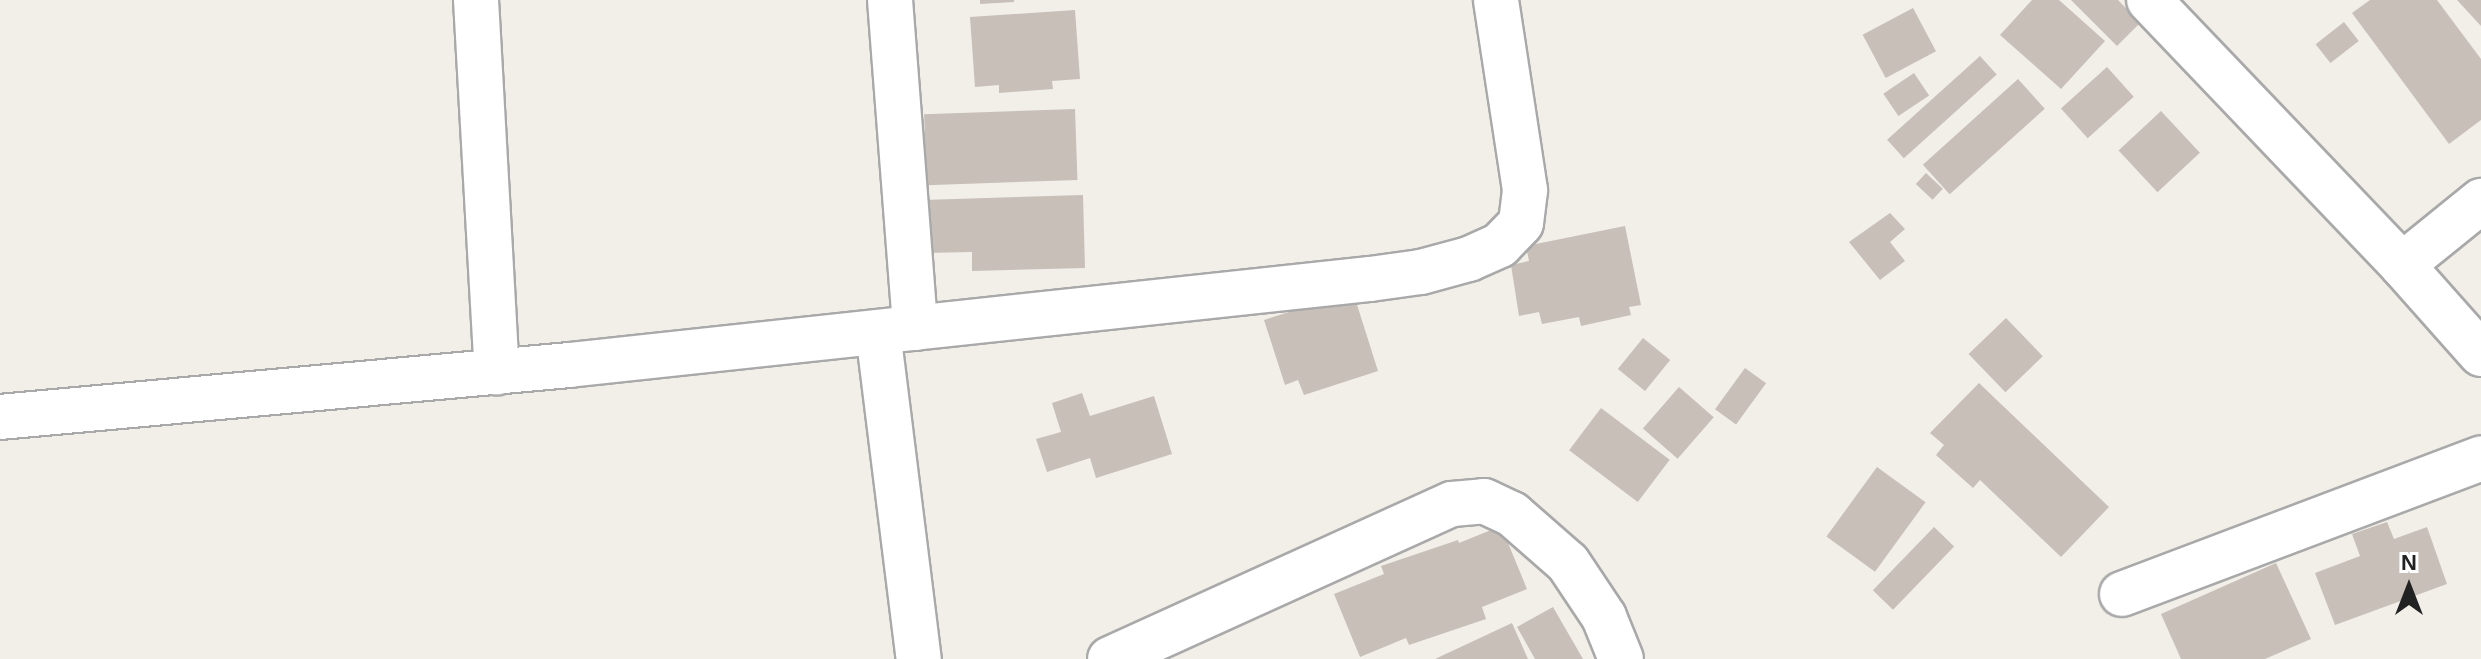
<!DOCTYPE html>
<html>
<head>
<meta charset="utf-8">
<style>
  body { margin:0 }
  #map { position:relative; width:2481px; height:659px; overflow:hidden; background:#f2efe9; font-family:Arial,sans-serif }
  div>[style] { position:absolute }
  [style*='--x'] { left:calc(var(--x)*1px); top:calc(var(--y)*1px); width:calc(var(--w)*1px); rotate:calc(var(--a)*1deg) }
  .building>* { inset:0; background:#c7bfb8; transform-origin:0 0 }
  .roads { filter:drop-shadow(2px 0 #a9a9a9) drop-shadow(-2px 0 #a9a9a9) drop-shadow(0 2px #a9a9a9) drop-shadow(0 -2px #a9a9a9) }
  .minor>* { height:44px; margin:-22px; padding:0 22px; transform-origin:22px; border-radius:22px; background:#fff }
  span { translate:-50% -50%; white-space:nowrap; text-align:center; line-height:1.15; -webkit-text-stroke:7px #fff; paint-order:stroke }
  .north { position:absolute; left:2369px; top:547px; width:80px; height:80px; -webkit-text-stroke:6px #fff; paint-order:stroke; rotate:0deg; font-size:22px; font-weight:700; line-height:32px; text-align:center; color:#222 }
  .north::after { content:''; display:block; margin:auto; width:28px; height:36px; background:#222; clip-path:polygon(50% 0,100% 100%,50% 72%,0 100%) }
</style>
</head>
<body>
<div id="map">
  <div class="building">
    <div style="clip-path:polygon(980px 0,1014px 0,1014px 2px,980px 4px)"></div>
    <div style="clip-path:polygon(2032px 0,2059px 0,2105px 41px,2061px 89px,2000px 35px)"></div>
    <div style="clip-path:polygon(2071px 0,2118px 0,2140px 23px,2117px 46px)"></div>
    <div style="clip-path:polygon(2370px 0,2437px 0,2481px 59px,2481px 120px,2449px 144px,2352px 13px)"></div>
    <div style="clip-path:polygon(2457px 0,2481px 0,2481px 26px)"></div>
    <div style="left:1913px;top:8px;width:49px;height:57px;rotate:62deg"></div>
    <div style="clip-path:polygon(1075px 10px,1080px 79px,1052px 81px,1053px 89px,999px 93px,999px 85px,975px 87px,970px 17px)"></div>
    <div style="left:2344px;top:22px;width:24px;height:36px;rotate:52deg"></div>
    <div style="left:1980px;top:56px;width:25px;height:125px;rotate:48deg"></div>
    <div style="left:2107px;top:67px;width:40px;height:62px;rotate:48deg"></div>
    <div style="left:1914px;top:73px;width:27px;height:37px;rotate:56deg"></div>
    <div style="left:2018px;top:79px;width:40px;height:128px;rotate:48deg"></div>
    <div style="left:1075px;top:109px;width:71px;height:151px;rotate:88deg"></div>
    <div style="left:2161px;top:111px;width:57px;height:58px;rotate:47deg"></div>
    <div style="left:1926px;top:173px;width:23px;height:15px;rotate:43deg"></div>
    <div style="clip-path:polygon(1083px 195px,1085px 268px,972px 271px,972px 252px,925px 253px,923px 200px)"></div>
    <div style="clip-path:polygon(1890px 213px,1905px 229px,1890px 242px,1905px 261px,1880px 280px,1849px 242px)"></div>
    <div style="clip-path:polygon(1625px 226px,1641px 305px,1629px 307px,1631px 315px,1581px 326px,1579px 317px,1542px 324px,1539px 312px,1519px 316px,1511px 265px,1529px 261px,1526px 246px)"></div>
    <div style="clip-path:polygon(1353px 292px,1378px 371px,1304px 395px,1298px 380px,1285px 385px,1264px 320px)"></div>
    <div style="left:2006px;top:318px;width:53px;height:52px;rotate:46deg"></div>
    <div style="left:1643px;top:338px;width:35px;height:40px;rotate:39deg"></div>
    <div style="left:1745px;top:368px;width:26px;height:51px;rotate:36deg"></div>
    <div style="clip-path:polygon(1979px 383px,2109px 507px,2061px 557px,1980px 480px,1973px 488px,1936px 455px,1944px 445px,1930px 433px)"></div>
    <div style="left:1679px;top:387px;width:46px;height:55px;rotate:41deg"></div>
    <div style="clip-path:polygon(1082px 393px,1090px 416px,1154px 396px,1172px 454px,1096px 478px,1090px 458px,1047px 472px,1036px 439px,1061px 432px,1052px 403px)"></div>
    <div style="left:1601px;top:408px;width:86px;height:53px;rotate:37deg"></div>
    <div style="left:1877px;top:467px;width:60px;height:86px;rotate:36deg"></div>
    <div style="clip-path:polygon(2387px 522px,2394px 539px,2427px 527px,2447px 584px,2335px 625px,2315px 573px,2360px 556px,2352px 534px)"></div>
    <div style="clip-path:polygon(1501px 526px,1527px 589px,1482px 607px,1486px 619px,1409px 645px,1406px 638px,1360px 657px,1334px 594px,1384px 574px,1381px 566px,1458px 540px,1459px 543px)"></div>
    <div style="left:1934px;top:527px;width:28px;height:88px;rotate:44deg"></div>
    <div style="clip-path:polygon(2276px 563px,2311px 639px,2265px 659px,2181px 659px,2161px 614px)"></div>
    <div style="clip-path:polygon(1553px 607px,1583px 659px,1535px 659px,1517px 627px)"></div>
    <div style="clip-path:polygon(1512px 623px,1528px 659px,1435px 659px)"></div>
  </div>
  <div class="roads">
    <div class="minor">
      <div style="--x:476;--y:0;--w:373;--a:86.8"></div>
      <div style="--x:890;--y:0;--w:329;--a:85.6"></div>
      <div style="--x:2149;--y:0;--w:366;--a:46.3"></div>
      <div style="--x:2402;--y:265;--w:119;--a:48.4"></div>
      <div style="--x:2402;--y:265;--w:102;--a:-39"></div>
      <div style="--x:878;--y:332;--w:330;--a:82.9"></div>
      <div style="--x:0;--y:417;--w:571;--a:-5.22"></div>
      <div style="--x:569;--y:365;--w:806;--a:-6.13"></div>
      <div style="--x:1370;--y:279;--w:51;--a:-7.8"></div>
      <div style="--x:1421;--y:272;--w:50;--a:-15.2"></div>
      <div style="--x:1469;--y:259;--w:34;--a:-24"></div>
      <div style="--x:1500;--y:245;--w:30;--a:-46"></div>
      <div style="--x:1521;--y:223;--w:33;--a:-83"></div>
      <div style="--x:1525;--y:190;--w:192;--a:-98.7"></div>
      <div style="--x:2122;--y:594;--w:384;--a:-20.7"></div>
      <div style="--x:1110;--y:659;--w:375;--a:-24.4"></div>
      <div style="--x:1452;--y:504;--w:32;--a:-5"></div>
      <div style="--x:1484;--y:501;--w:31;--a:25"></div>
      <div style="--x:1512;--y:514;--w:74;--a:41.2"></div>
      <div style="--x:1568;--y:563;--w:65;--a:56.3"></div>
      <div style="--x:1604;--y:617;--w:45;--a:68"></div>
    </div>
  </div>
  <div class="north">N</div>
</div>
</body>
</html>
